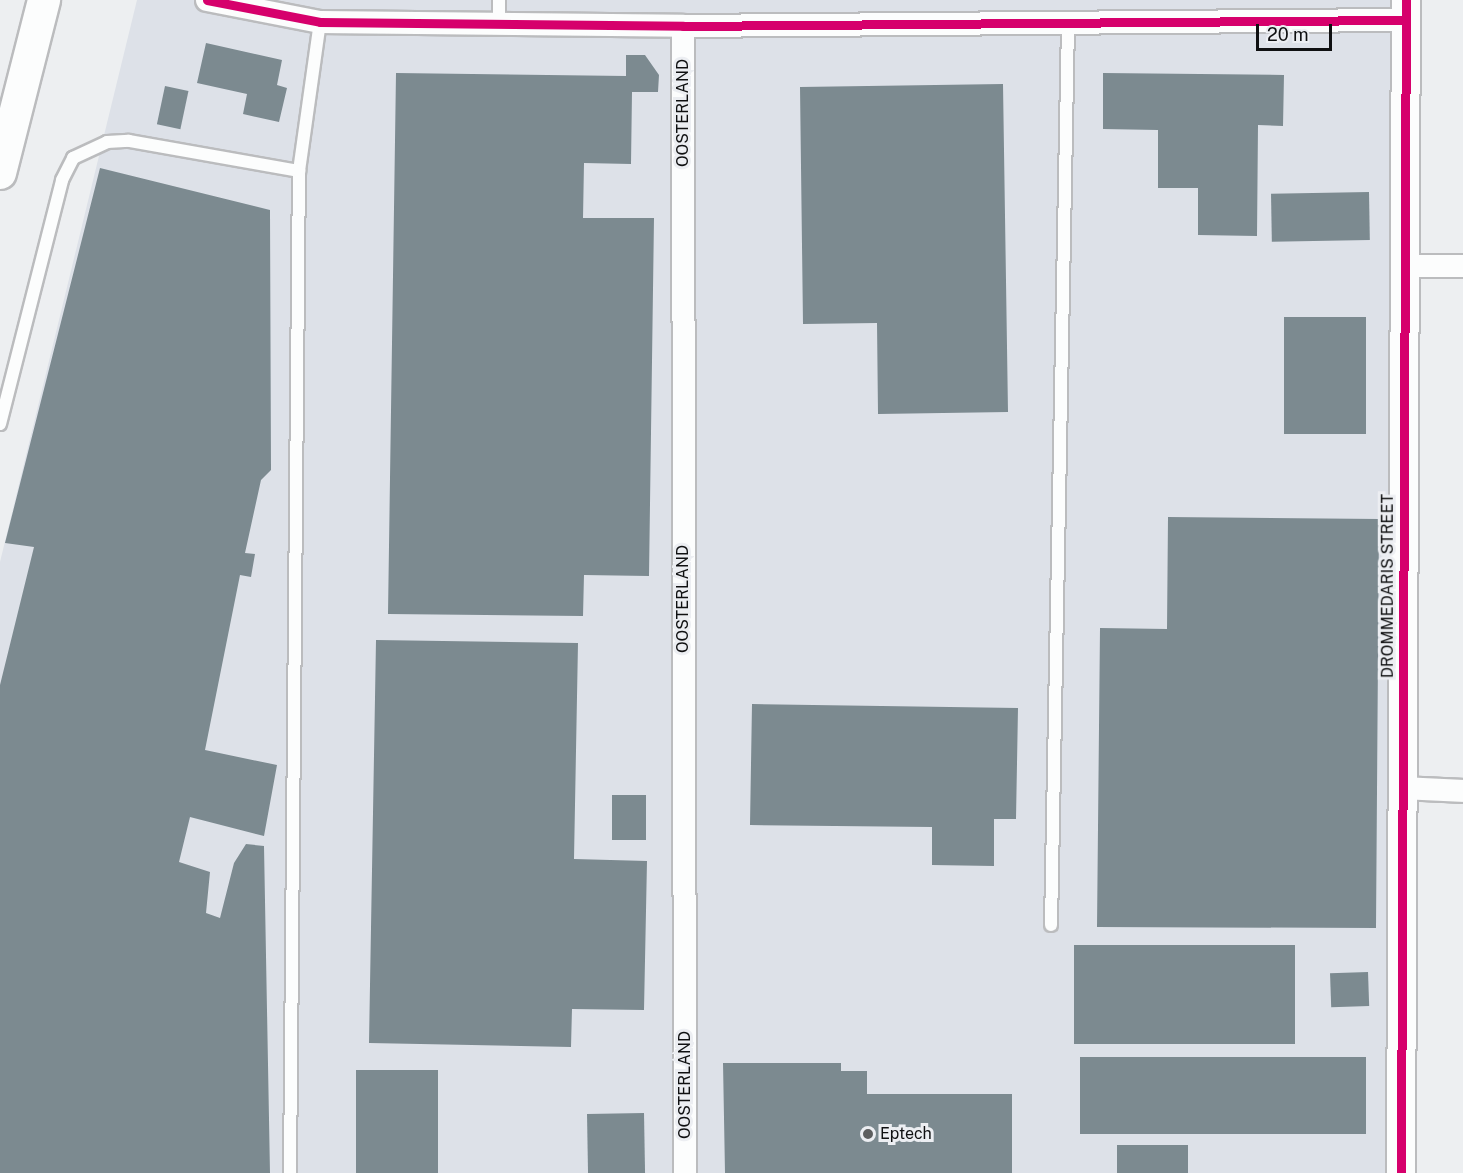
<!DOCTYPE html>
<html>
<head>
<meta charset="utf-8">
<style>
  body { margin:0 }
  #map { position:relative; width:1463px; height:1173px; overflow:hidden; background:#edeff1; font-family:"Public Sans",sans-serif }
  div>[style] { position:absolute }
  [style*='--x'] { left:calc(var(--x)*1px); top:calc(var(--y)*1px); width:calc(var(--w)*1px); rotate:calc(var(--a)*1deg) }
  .built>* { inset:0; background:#dde1e8 }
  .building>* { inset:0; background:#7c8a90; transform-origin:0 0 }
  .roads { filter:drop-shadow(2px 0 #bbbcbe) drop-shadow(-2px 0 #bbbcbe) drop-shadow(0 2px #bbbcbe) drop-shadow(0 -2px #bbbcbe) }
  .service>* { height:12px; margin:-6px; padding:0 6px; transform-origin:6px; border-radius:6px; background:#fcfdfd }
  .minor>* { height:22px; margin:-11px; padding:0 11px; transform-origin:11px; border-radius:11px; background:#fcfdfd }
  .tertiary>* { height:28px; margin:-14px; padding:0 14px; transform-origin:14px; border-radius:14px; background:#fcfdfd }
  .secondary>* { height:32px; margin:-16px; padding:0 16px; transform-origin:16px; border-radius:16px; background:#fcfdfd }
  .cycleway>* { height:9px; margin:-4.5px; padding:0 4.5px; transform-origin:4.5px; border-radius:4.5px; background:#d6006c }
  .dots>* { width:16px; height:16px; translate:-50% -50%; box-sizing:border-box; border:3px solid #eceef2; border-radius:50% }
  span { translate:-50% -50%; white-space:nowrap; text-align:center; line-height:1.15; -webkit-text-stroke:6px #eceef2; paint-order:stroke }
  .street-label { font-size:16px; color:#0f1011 }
  .poi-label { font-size:16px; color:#0f1011 }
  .left { translate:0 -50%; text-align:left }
  .scale { position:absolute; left:1256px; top:24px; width:76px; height:27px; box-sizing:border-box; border:3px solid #0f1011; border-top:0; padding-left:8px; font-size:18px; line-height:21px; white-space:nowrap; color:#0f1011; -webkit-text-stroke:4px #eceef2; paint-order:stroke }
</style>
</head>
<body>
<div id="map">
  <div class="built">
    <div style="clip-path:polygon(137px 0,1392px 0,1393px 1173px,0 1173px,0 562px)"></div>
  </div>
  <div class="building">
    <div style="clip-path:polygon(206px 43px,282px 60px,277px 85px,287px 88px,279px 122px,243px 114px,247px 94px,197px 83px)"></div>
    <div style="clip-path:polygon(626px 55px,645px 55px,659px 75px,658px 92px,632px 92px,631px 164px,584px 163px,583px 218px,654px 218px,649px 576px,584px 575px,583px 616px,388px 614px,396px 73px,626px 76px)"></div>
    <div style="clip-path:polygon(1103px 73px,1284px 75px,1283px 126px,1258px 125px,1257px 236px,1198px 235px,1198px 188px,1158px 188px,1158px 130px,1103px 129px)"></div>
    <div style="clip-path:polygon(1003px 84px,1008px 412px,878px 414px,877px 323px,803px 324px,800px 87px)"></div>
    <div style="left:165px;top:86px;width:24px;height:39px;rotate:12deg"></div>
    <div style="clip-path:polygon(100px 168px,270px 210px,271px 470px,261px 480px,245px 553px,255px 554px,251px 577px,240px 575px,205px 750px,277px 765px,264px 836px,190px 817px,179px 862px,210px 872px,206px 913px,220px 918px,234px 863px,246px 844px,264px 846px,270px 1173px,0 1173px,0 685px,34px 547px,5px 543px)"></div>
    <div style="left:1369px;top:192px;width:48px;height:98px;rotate:89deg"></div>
    <div style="left:1284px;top:317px;width:82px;height:117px"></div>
    <div style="clip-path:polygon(1168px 517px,1379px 519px,1376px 928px,1097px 927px,1100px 628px,1167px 629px)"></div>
    <div style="clip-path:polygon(376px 640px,578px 643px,574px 859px,647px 861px,644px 1010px,572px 1009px,571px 1047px,369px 1043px)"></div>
    <div style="clip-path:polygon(752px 704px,1018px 708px,1016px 819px,994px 819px,994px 866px,932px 865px,932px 827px,750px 825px)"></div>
    <div style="left:612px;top:795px;width:34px;height:45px"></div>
    <div style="left:1074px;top:945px;width:221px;height:99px"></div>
    <div style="left:1368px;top:972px;width:34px;height:38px;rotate:88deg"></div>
    <div style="left:1080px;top:1057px;width:286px;height:77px"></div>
    <div style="clip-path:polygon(723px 1063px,841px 1063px,841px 1071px,867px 1071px,867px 1094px,1012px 1094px,1012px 1173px,725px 1173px)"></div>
    <div style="left:356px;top:1070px;width:82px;height:103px"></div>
    <div style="left:644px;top:1113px;width:60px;height:57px;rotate:89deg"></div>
    <div style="left:1117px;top:1145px;width:71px;height:28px"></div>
  </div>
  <div class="roads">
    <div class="service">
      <div style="--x:499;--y:24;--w:24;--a:-90"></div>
      <div style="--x:0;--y:424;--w:252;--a:-75.7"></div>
      <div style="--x:62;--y:180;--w:25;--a:-63"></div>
      <div style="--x:73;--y:158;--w:38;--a:-25"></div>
      <div style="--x:107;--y:142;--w:22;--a:-3"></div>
      <div style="--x:129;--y:141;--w:173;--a:10"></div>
      <div style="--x:1051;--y:925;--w:904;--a:-88.92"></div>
      <div style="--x:290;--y:1173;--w:1002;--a:-89.49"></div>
      <div style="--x:299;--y:171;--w:150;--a:-82"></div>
    </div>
    <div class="minor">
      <div style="--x:207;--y:0;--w:115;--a:11"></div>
      <div style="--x:320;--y:22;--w:363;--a:0.6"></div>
      <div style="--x:683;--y:26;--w:723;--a:-0.48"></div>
      <div style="--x:683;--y:26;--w:1147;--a:89.9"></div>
      <div style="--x:1405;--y:266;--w:58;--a:0"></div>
      <div style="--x:1402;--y:788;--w:61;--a:2.8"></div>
    </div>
    <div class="tertiary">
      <div style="--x:1401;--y:1173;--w:1173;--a:-89.76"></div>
    </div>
    <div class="secondary">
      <div style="--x:0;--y:173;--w:179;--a:-75.7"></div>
    </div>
  </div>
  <div class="cycleway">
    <div style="--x:207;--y:0;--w:115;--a:11"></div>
    <div style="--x:320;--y:22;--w:363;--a:0.6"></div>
    <div style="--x:683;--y:26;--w:723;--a:-0.48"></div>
    <div style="--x:1401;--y:1173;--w:1173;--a:-89.76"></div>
  </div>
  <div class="dots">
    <div style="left:868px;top:1134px;background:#5d5e5f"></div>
  </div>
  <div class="street-label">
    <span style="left:683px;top:113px;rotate:-90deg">OOSTERLAND</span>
    <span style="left:1388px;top:586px;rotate:-90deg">DROMMEDARIS STREET</span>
    <span style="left:683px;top:599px;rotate:-90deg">OOSTERLAND</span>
    <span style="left:685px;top:1085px;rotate:-90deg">OOSTERLAND</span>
  </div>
  <div class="poi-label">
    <span class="left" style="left:880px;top:1134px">Eptech</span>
  </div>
  <div class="scale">20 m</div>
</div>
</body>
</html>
